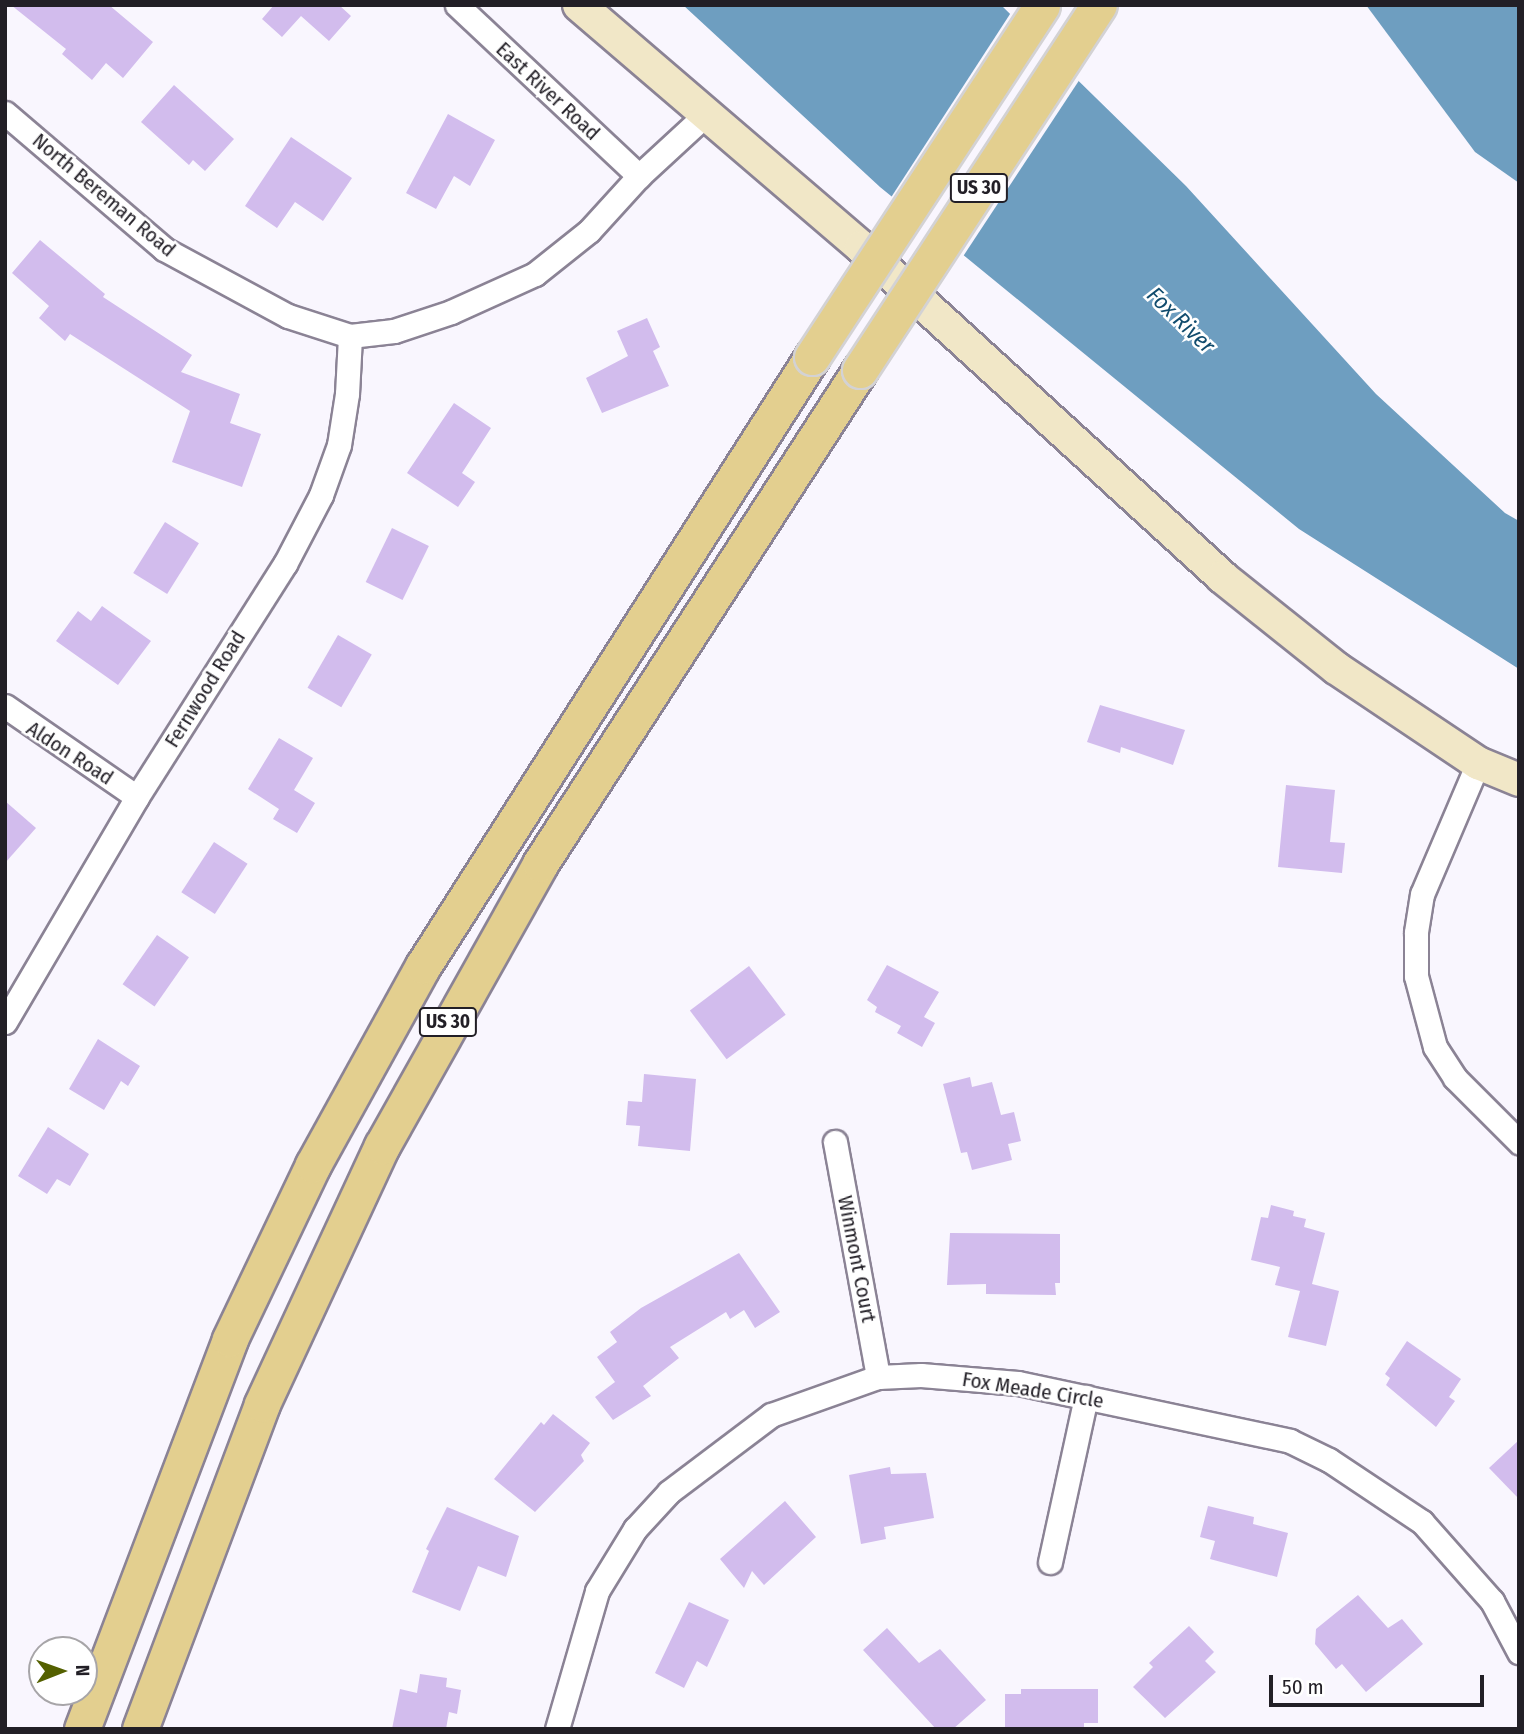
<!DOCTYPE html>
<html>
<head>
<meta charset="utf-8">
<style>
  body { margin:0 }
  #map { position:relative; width:1524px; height:1734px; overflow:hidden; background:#f9f6fe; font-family:"Fira Sans Condensed",sans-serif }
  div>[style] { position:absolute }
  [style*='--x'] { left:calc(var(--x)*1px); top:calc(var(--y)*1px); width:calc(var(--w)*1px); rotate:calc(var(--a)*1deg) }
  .water>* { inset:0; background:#6e9ec0 }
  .pier>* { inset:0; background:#f9f6fe }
  .building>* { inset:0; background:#d2bced; transform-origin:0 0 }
  .roads { filter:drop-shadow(2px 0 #8b8395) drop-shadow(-2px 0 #8b8395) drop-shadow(0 2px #8b8395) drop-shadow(0 -2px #8b8395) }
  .street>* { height:23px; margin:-11.5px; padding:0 11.5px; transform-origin:11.5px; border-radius:11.5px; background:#fff }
  .secondary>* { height:32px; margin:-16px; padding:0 16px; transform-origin:16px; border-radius:16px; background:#f1e7c7 }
  .primary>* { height:35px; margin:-17.5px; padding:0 17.5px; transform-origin:17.5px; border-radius:17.5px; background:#e3cf8f }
  .bridges { filter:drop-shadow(2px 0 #d3d2d4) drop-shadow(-2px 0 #d3d2d4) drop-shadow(0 2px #d3d2d4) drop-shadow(0 -2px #d3d2d4) }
  .primary-bridge>* { height:35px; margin:-17.5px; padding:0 17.5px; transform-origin:17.5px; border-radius:17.5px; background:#e3cf8f }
  span { translate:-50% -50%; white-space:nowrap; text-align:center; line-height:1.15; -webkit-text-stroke:5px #fff; paint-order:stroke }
  .shield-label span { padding:2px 5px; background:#fff; border:2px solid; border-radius:5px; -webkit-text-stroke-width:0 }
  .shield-label { font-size:19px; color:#221f26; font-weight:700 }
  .street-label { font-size:21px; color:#221f26 }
  .water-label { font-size:23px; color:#114c6e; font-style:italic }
  .frame { position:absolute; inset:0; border:7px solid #221f26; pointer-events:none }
  .north { position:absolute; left:28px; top:1636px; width:70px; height:70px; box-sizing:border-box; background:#fff; border:2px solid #a7a5a8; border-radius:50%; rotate:89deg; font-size:19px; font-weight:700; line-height:28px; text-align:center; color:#221f26 }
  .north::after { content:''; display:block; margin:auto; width:24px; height:32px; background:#546000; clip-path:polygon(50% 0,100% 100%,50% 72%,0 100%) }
  .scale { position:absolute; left:1269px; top:1675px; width:215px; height:32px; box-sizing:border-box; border:4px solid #221f26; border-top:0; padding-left:9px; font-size:21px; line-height:24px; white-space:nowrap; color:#221f26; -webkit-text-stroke:5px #fff; paint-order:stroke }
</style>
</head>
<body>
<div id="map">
  <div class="water">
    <div style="clip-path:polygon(683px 5px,1001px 5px,1186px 186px,1376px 394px,1505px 513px,1519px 521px,1519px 669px,1299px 529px,880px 187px)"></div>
    <div style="clip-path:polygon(1366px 5px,1519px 5px,1519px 183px,1475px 152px)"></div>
  </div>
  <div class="pier">
    <div style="clip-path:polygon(1012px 11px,1080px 79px,962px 258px,890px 199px)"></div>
  </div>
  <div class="building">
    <div style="clip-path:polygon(11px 5px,109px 5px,153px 42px,123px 78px,106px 63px,92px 80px,62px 54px,66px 49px)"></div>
    <div style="clip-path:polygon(274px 5px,339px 5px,351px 16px,329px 41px,301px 16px,282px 37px,262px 19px)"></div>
    <div style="clip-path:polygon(174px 85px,234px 139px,205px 171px,193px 160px,189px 165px,141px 122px)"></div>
    <div style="clip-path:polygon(448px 114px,495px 140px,470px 186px,454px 176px,436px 209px,406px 193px)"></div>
    <div style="clip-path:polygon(291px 137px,352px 178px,323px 221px,295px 202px,277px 228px,245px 206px)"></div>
    <div style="clip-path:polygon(40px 240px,105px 294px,103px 297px,192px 355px,181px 372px,240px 394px,230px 423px,261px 434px,242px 487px,172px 462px,190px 411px,70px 334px,65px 341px,39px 318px,49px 306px,12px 273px)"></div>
    <div style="clip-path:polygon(647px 318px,660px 347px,653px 351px,669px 386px,602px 413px,586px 378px,628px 356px,617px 331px)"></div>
    <div style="clip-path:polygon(454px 403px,491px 428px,462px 473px,475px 482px,458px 507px,407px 473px)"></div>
    <div style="left:165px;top:522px;width:40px;height:60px;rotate:32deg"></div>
    <div style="left:392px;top:528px;width:41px;height:60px;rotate:26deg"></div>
    <div style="clip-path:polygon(102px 606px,151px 641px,118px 685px,56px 641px,78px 611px,91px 621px)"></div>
    <div style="left:338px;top:635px;width:39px;height:61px;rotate:30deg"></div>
    <div style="clip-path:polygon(1100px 705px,1185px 730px,1173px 765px,1121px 747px,1120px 753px,1087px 742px)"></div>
    <div style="clip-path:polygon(279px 738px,313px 758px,294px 790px,315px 803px,297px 833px,273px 819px,279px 809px,248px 789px)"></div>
    <div style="clip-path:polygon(1286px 785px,1335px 790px,1330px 842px,1345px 843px,1342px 873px,1278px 867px)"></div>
    <div style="clip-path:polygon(5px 801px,36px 828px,5px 863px)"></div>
    <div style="left:214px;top:842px;width:40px;height:60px;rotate:33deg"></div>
    <div style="left:157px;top:935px;width:39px;height:60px;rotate:35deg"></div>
    <div style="clip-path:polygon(887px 965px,939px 992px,924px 1017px,935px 1023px,922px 1047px,897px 1033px,901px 1026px,875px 1012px,877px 1007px,867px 1000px)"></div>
    <div style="left:749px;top:966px;width:61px;height:74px;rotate:53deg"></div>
    <div style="clip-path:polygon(98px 1039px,140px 1066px,128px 1086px,121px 1081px,104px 1110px,69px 1089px)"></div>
    <div style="clip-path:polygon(644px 1074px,696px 1079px,690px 1151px,638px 1146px,640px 1126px,626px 1125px,628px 1101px,642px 1102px)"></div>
    <div style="clip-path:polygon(970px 1077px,972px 1087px,992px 1082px,1001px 1115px,1014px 1112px,1021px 1141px,1008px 1144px,1012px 1160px,972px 1170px,967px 1152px,961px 1153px,943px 1084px)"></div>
    <div style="clip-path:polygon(48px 1127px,89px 1154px,70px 1186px,57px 1179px,47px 1194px,18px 1176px)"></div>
    <div style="clip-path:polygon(1271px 1205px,1294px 1211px,1293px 1216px,1306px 1219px,1304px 1227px,1325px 1233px,1312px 1284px,1339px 1291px,1326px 1346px,1288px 1337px,1300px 1291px,1275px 1285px,1280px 1267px,1251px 1260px,1261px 1217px,1268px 1218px)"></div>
    <div style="clip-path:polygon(950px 1233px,1060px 1234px,1060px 1283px,1055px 1283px,1056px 1295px,986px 1294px,986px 1284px,947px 1285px)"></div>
    <div style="clip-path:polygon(739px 1253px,780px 1312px,755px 1328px,744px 1310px,730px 1319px,726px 1312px,670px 1347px,679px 1358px,643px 1386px,651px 1396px,613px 1420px,595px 1397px,615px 1382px,597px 1357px,617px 1342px,610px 1332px,641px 1308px)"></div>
    <div style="clip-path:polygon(1407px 1341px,1461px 1379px,1449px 1397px,1455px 1401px,1436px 1427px,1386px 1385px,1390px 1378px,1385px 1374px)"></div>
    <div style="clip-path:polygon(553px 1414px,590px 1443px,581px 1455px,584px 1461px,535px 1512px,494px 1479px,541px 1422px,544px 1425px)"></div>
    <div style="clip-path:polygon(1519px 1440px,1519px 1499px,1489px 1468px)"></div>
    <div style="clip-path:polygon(890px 1467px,891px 1474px,926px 1473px,934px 1518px,884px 1527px,886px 1539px,861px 1544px,849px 1475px)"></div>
    <div style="clip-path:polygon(785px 1501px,816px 1537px,764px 1585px,752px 1571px,744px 1588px,720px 1559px)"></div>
    <div style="clip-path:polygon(1208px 1506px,1254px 1517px,1253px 1524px,1288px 1533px,1277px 1577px,1210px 1559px,1215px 1541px,1200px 1537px)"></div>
    <div style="clip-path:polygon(447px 1507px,519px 1536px,506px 1577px,478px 1566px,460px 1611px,412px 1592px,429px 1551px,426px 1549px)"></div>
    <div style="clip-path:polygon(1358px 1595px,1388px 1628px,1402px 1619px,1423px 1644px,1366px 1692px,1342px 1664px,1336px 1669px,1315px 1644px,1316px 1629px)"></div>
    <div style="clip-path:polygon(689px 1602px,729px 1620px,707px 1667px,697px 1661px,684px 1688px,655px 1673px)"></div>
    <div style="clip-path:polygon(1189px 1626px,1214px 1652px,1205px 1661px,1216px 1672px,1165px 1718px,1133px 1687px,1153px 1667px,1149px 1663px)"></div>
    <div style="clip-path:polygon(887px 1628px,919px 1663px,940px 1649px,986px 1700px,953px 1729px,936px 1729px,863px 1650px)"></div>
    <div style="clip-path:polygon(420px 1674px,447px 1678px,446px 1687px,461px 1690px,457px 1714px,449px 1712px,446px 1729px,392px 1729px,400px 1689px,417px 1693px)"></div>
    <div style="clip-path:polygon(1021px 1689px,1098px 1689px,1098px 1723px,1084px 1723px,1084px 1729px,1005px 1729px,1005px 1694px,1021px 1694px)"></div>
  </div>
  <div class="roads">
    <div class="street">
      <div style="--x:457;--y:5;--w:250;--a:43.2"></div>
      <div style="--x:5;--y:113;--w:209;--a:40.5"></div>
      <div style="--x:164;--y:249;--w:141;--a:28.4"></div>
      <div style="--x:288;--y:316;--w:65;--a:17.9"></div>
      <div style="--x:350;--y:336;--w:44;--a:-6.5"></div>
      <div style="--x:394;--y:331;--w:60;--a:-18.4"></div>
      <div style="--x:451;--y:312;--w:92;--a:-24.3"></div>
      <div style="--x:535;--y:274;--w:69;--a:-38.5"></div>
      <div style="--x:589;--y:231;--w:74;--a:-47.7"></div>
      <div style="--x:639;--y:176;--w:90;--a:-42.7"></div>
      <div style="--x:5;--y:706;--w:160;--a:34.6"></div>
      <div style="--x:1478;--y:763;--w:142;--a:113.1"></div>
      <div style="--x:1422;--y:894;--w:39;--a:99"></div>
      <div style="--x:1416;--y:933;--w:43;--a:90"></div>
      <div style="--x:1416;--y:976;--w:73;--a:75"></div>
      <div style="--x:1435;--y:1047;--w:37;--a:57"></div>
      <div style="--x:1455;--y:1078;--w:91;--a:45"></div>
      <div style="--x:5;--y:1022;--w:261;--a:-59.6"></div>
      <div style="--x:137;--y:797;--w:276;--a:-57.6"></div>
      <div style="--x:285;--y:564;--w:78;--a:-62.4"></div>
      <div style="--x:321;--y:495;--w:53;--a:-70.2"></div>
      <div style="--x:339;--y:445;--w:52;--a:-81.1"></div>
      <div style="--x:347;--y:394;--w:58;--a:-87"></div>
      <div style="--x:835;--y:1142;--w:239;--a:79.6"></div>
      <div style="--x:1050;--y:1562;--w:169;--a:-77.7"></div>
      <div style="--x:557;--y:1729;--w:144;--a:-73.8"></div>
      <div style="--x:597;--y:1591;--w:73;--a:-58.5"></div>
      <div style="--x:635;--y:1529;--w:50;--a:-47.4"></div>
      <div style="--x:669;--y:1492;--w:128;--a:-37"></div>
      <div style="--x:771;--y:1415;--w:114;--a:-19.6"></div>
      <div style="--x:878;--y:1377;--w:43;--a:-2.7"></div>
      <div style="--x:921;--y:1375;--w:97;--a:4.7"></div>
      <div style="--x:1018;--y:1383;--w:278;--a:12"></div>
      <div style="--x:1290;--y:1441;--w:43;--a:26"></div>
      <div style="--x:1329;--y:1460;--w:112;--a:33.7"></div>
      <div style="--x:1422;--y:1522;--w:106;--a:48.5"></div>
      <div style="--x:1492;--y:1601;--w:58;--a:62.1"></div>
    </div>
    <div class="secondary">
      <div style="--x:579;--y:5;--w:372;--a:40.6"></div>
      <div style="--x:861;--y:247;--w:489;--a:42.4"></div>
      <div style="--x:1222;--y:577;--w:146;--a:38.6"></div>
      <div style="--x:1336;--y:668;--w:171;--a:33.8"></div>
      <div style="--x:1478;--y:763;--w:44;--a:22.5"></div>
    </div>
    <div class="primary">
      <div style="--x:82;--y:1729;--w:417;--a:-69.2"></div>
      <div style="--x:230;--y:1339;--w:193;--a:-64.5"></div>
      <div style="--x:313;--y:1165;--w:227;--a:-61.1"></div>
      <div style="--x:423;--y:966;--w:723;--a:-57.43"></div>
      <div style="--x:140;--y:1729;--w:347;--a:-69.4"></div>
      <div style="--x:262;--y:1404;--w:285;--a:-65.1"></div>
      <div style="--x:382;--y:1146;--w:323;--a:-60.7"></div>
      <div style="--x:540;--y:864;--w:589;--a:-57.07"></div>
    </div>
  </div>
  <div class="bridges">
    <div class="primary-bridge">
      <div style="--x:812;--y:357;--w:420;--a:-56.8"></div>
      <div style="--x:860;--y:370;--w:436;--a:-56.8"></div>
    </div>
  </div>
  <div class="shield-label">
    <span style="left:979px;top:188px">US 30</span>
    <span style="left:448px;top:1022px">US 30</span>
  </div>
  <div class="street-label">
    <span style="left:548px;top:91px;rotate:43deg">East River Road</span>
    <span style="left:104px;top:195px;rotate:40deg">North Bereman Road</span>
    <span style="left:205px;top:689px;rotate:-58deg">Fernwood Road</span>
    <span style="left:70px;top:753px;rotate:33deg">Aldon Road</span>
    <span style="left:857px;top:1259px;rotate:79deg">Winmont Court</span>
    <span style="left:1033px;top:1390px;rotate:9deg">Fox Meade Circle</span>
  </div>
  <div class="water-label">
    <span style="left:1181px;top:320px;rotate:44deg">Fox River</span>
  </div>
  <div class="frame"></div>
  <div class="north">N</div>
  <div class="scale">50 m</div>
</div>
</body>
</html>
